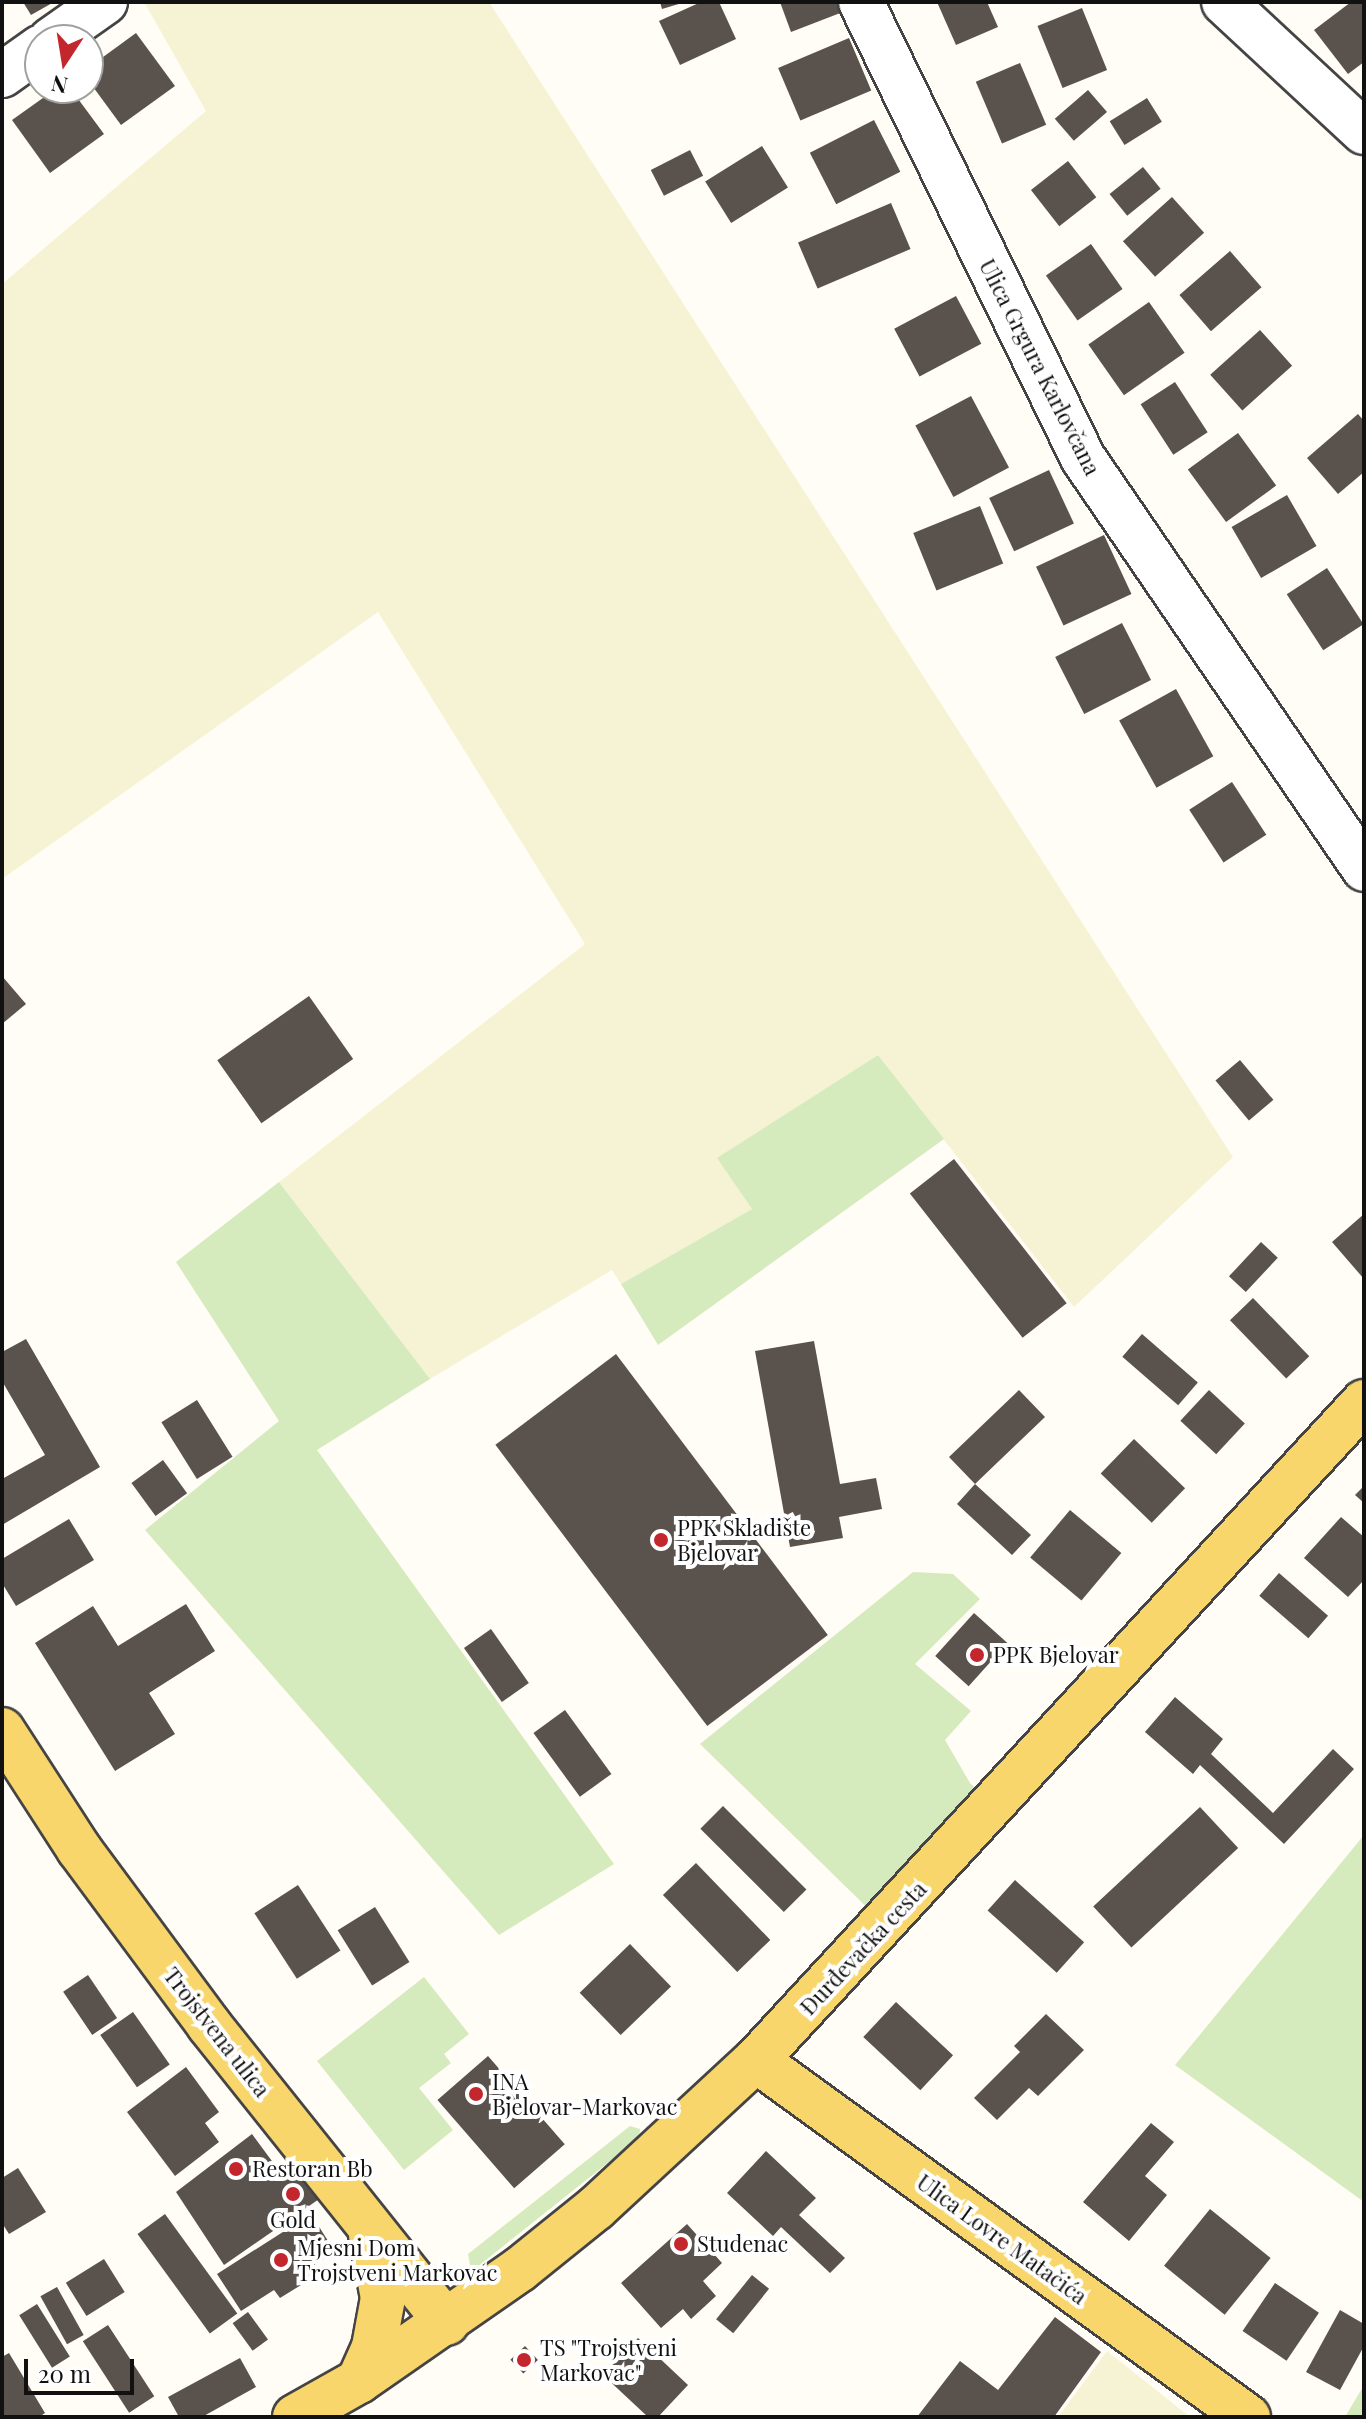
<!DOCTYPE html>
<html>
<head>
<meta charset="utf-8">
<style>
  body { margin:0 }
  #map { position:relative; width:1366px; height:2419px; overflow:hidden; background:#fffdf5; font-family:"Playfair Display",serif }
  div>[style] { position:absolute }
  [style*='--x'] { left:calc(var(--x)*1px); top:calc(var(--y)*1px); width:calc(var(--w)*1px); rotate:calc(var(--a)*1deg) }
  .farmland>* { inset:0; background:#f6f3d4 }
  .green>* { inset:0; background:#d5ebbd }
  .building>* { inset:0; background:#5a524d; transform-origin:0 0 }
  .roads { filter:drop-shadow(2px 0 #444) drop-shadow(-2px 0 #444) drop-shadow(0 2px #444) drop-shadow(0 -2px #444) }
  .minor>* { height:44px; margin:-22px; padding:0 22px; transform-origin:22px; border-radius:22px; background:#fff }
  .major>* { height:44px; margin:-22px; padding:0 22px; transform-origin:22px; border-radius:22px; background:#f9d66b }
  .dots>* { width:22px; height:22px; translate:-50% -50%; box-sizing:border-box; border:4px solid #fff; border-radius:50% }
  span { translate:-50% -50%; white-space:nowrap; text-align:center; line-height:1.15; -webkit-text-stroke:8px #fff; paint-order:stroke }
  .street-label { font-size:22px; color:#111 }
  .poi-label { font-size:22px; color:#111 }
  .left { translate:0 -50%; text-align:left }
  .frame { position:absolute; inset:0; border:4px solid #111; pointer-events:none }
  .north { position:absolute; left:24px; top:24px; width:80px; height:80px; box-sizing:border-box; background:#fff; border:2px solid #a0a0a0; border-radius:50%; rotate:192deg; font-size:22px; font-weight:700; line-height:32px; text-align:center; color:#111 }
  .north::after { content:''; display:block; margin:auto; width:28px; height:36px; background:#c4262e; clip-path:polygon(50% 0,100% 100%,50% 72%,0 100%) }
  .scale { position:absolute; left:24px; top:2359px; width:110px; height:36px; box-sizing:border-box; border:4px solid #111; border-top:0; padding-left:10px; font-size:24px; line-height:28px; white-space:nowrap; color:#111; -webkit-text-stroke:6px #fff; paint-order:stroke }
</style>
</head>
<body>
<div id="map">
  <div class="farmland">
    <div style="clip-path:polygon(144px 2px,489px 2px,1233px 1157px,1074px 1307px,878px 1055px,718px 1158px,752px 1209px,621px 1284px,612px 1270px,430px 1379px,279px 1182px,585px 944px,378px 612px,2px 879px,2px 284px,206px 111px)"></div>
    <div style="clip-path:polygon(1107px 2351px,1190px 2417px,1058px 2417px)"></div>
  </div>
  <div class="green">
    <div style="clip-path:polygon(878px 1055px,944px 1139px,658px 1345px,621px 1284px,752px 1209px,717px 1158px)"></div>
    <div style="clip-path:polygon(279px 1182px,430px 1379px,317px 1450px,614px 1864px,499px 1935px,145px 1530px,279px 1421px,176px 1262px)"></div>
    <div style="clip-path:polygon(913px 1572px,953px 1574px,980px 1599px,915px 1664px,971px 1711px,945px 1740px,970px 1783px,994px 1806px,885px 1925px,700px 1744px)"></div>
    <div style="clip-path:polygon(1364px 1835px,1364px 2202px,1175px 2065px)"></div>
    <div style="clip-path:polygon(424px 1977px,469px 2034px,444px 2054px,451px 2063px,419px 2088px,453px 2130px,404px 2170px,317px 2061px)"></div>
    <div style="clip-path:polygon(630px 2126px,640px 2129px,639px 2138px,477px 2267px,470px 2265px,468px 2254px)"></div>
    <div style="clip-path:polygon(1364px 2385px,1364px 2417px,1345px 2417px)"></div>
  </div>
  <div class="building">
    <div style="clip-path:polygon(23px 2px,54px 2px,31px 15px)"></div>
    <div style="clip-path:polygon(660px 2px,682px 2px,682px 3px,662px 9px)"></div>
    <div style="clip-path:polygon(701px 2px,719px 2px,736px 39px,680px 65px,659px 21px)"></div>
    <div style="clip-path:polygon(780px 2px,845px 2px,848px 10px,791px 32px)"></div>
    <div style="clip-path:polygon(937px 2px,987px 2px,998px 27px,956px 45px)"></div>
    <div style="clip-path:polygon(1351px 2px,1364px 2px,1364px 62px,1348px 74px,1314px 30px)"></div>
    <div style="left:1082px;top:8px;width:67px;height:48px;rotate:68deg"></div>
    <div style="clip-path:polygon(136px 33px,175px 86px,121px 125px,88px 80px,88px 68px)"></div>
    <div style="left:849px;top:38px;width:57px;height:77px;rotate:67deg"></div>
    <div style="left:1020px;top:63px;width:67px;height:48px;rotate:67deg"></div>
    <div style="clip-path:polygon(57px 88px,70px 88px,104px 134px,50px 173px,12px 120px)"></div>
    <div style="left:1088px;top:90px;width:29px;height:44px;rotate:49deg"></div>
    <div style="left:1147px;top:98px;width:28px;height:44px;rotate:58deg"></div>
    <div style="left:874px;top:120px;width:58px;height:72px;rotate:63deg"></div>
    <div style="left:762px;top:146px;width:49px;height:67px;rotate:58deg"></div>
    <div style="left:690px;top:150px;width:29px;height:44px;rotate:63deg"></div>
    <div style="left:1068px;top:161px;width:46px;height:47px;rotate:52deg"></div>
    <div style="left:1143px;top:167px;width:28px;height:43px;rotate:51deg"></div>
    <div style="left:1172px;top:197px;width:48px;height:66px;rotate:48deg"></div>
    <div style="left:891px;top:203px;width:50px;height:101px;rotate:67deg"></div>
    <div style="left:1091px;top:244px;width:55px;height:55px;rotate:55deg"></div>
    <div style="left:1230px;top:251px;width:48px;height:67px;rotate:49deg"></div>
    <div style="left:956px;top:296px;width:54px;height:70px;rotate:62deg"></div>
    <div style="left:1149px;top:302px;width:62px;height:74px;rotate:55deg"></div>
    <div style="left:1260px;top:330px;width:48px;height:67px;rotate:48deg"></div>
    <div style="left:1175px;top:382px;width:60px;height:41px;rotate:57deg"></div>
    <div style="left:971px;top:396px;width:81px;height:63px;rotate:62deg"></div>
    <div style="clip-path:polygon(1358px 414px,1364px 421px,1364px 472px,1338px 494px,1307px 458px)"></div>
    <div style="left:1238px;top:433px;width:65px;height:62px;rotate:54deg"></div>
    <div style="left:1049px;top:470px;width:59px;height:66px;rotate:65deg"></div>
    <div style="left:1287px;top:495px;width:59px;height:64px;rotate:60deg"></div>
    <div style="left:980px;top:506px;width:62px;height:72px;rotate:68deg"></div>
    <div style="left:1104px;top:535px;width:65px;height:75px;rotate:65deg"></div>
    <div style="left:1327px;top:568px;width:67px;height:48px;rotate:57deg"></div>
    <div style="left:1122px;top:623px;width:64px;height:75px;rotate:63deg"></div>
    <div style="left:1176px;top:689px;width:77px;height:65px;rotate:61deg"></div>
    <div style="left:1232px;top:782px;width:63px;height:51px;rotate:57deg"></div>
    <div style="clip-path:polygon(2px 976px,26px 1004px,2px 1024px)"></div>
    <div style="left:309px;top:996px;width:77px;height:112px;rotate:55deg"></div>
    <div style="left:1240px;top:1060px;width:52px;height:32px;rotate:50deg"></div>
    <div style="left:954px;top:1159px;width:183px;height:56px;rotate:52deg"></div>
    <div style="clip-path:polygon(1364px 1214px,1364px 1279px,1332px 1242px)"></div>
    <div style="left:1261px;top:1242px;width:23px;height:47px;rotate:43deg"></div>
    <div style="left:1253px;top:1298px;width:81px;height:32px;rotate:46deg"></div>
    <div style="left:1142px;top:1334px;width:74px;height:30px;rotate:41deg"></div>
    <div style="clip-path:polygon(26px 1339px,100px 1467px,2px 1525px,2px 1479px,45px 1455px,2px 1381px,2px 1352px)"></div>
    <div style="clip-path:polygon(814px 1341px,840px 1484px,876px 1478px,882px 1509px,839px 1517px,843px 1538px,790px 1547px,755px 1351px)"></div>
    <div style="left:616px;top:1354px;width:352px;height:151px;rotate:53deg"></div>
    <div style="clip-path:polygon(1019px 1390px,1045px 1417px,975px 1484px,1031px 1535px,1012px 1555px,957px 1504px,975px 1484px,949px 1457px)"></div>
    <div style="left:1209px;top:1390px;width:49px;height:42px;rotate:43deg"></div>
    <div style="left:197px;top:1400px;width:67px;height:42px;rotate:58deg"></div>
    <div style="left:1134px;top:1439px;width:71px;height:48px;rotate:44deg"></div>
    <div style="left:163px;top:1460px;width:41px;height:39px;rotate:54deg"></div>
    <div style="clip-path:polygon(1364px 1486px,1364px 1503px,1355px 1495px)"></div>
    <div style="left:1070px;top:1510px;width:67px;height:62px;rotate:40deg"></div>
    <div style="clip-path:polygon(1341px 1517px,1364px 1537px,1364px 1580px,1348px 1597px,1304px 1558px)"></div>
    <div style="clip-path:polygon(69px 1519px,94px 1560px,16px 1606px,2px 1583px,2px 1559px)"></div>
    <div style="left:1279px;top:1573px;width:65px;height:30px;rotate:41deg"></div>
    <div style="clip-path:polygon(186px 1604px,215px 1651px,149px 1693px,175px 1734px,115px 1771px,35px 1643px,93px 1606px,118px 1646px)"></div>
    <div style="left:974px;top:1613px;width:45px;height:58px;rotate:42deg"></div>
    <div style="left:491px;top:1629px;width:66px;height:33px;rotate:55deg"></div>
    <div style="clip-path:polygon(1175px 1697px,1223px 1739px,1211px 1754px,1273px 1813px,1333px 1749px,1354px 1769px,1284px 1844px,1200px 1765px,1193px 1774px,1145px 1732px)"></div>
    <div style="left:565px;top:1710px;width:79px;height:39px;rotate:54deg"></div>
    <div style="left:723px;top:1806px;width:118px;height:32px;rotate:45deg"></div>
    <div style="left:1200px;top:1807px;width:56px;height:146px;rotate:47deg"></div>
    <div style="left:696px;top:1863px;width:107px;height:46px;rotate:46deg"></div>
    <div style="left:1015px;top:1880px;width:93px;height:41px;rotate:42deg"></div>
    <div style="left:298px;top:1885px;width:78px;height:52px;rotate:57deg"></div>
    <div style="left:375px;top:1907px;width:65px;height:44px;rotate:58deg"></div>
    <div style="left:630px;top:1944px;width:59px;height:70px;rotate:46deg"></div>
    <div style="left:88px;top:1975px;width:52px;height:30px;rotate:56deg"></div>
    <div style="left:896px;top:2002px;width:78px;height:48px;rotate:43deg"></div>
    <div style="left:133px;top:2012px;width:64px;height:40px;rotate:55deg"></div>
    <div style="clip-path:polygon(1046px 2014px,1084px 2050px,1038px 2096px,1029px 2088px,997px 2120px,974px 2098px,1020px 2052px,1014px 2046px)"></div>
    <div style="left:488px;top:2056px;width:117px;height:67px;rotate:49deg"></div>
    <div style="clip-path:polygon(186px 2067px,219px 2112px,205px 2123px,219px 2142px,175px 2176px,127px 2112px)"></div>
    <div style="clip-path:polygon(1151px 2123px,1174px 2142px,1145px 2176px,1167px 2195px,1129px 2241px,1083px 2202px)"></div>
    <div style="clip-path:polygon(252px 2134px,280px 2172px,294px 2161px,322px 2197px,224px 2265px,176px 2192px)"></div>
    <div style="clip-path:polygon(766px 2151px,816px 2198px,799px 2215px,845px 2258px,830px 2273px,781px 2227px,773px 2236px,727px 2193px)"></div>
    <div style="clip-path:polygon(18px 2168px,46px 2212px,9px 2234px,2px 2223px,2px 2178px)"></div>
    <div style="left:1210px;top:2209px;width:78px;height:73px;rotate:39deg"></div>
    <div style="left:165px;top:2214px;width:123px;height:34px;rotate:54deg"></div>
    <div style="clip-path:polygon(311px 2214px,335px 2252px,309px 2268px,314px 2277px,280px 2298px,274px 2290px,241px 2311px,217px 2274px)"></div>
    <div style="clip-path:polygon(687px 2224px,722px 2263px,703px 2281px,716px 2296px,691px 2319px,683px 2309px,661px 2328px,621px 2283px)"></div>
    <div style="left:104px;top:2259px;width:39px;height:45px;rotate:58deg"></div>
    <div style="left:752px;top:2275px;width:22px;height:57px;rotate:39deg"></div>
    <div style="left:1275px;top:2283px;width:53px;height:58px;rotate:34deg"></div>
    <div style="left:57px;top:2287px;width:55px;height:19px;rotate:61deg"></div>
    <div style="left:37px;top:2304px;width:62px;height:21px;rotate:58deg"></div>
    <div style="clip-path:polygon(1340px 2310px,1364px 2324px,1364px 2346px,1340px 2390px,1306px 2372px)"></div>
    <div style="left:248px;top:2312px;width:34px;height:19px;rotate:54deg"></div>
    <div style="clip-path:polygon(1055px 2317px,1101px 2352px,1054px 2417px,917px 2417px,960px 2361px,998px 2390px)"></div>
    <div style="left:108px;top:2325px;width:85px;height:30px;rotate:57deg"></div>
    <div style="clip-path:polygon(638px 2338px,688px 2385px,658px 2417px,648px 2417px,603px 2375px)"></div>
    <div style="left:525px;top:2346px;width:19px;height:20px;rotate:47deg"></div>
    <div style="clip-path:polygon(9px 2353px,45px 2413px,39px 2417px,2px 2417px,2px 2357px)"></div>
    <div style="clip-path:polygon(240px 2358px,256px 2387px,202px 2417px,179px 2417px,168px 2397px)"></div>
  </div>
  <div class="roads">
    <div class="minor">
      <div style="--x:861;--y:2;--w:507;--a:64.04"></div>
      <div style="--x:1083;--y:458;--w:498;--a:55.6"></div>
      <div style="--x:1224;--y:2;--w:191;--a:42.9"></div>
      <div style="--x:51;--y:40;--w:66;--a:-35.1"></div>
      <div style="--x:2;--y:75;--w:47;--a:-35.4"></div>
    </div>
    <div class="major">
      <div style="--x:2;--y:1730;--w:142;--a:57.1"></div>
      <div style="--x:79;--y:1849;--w:219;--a:53.5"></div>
      <div style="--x:209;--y:2025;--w:381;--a:51.4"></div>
      <div style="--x:756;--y:2060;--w:608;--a:35.97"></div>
      <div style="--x:359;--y:2381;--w:37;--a:-66"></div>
      <div style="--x:374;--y:2347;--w:50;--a:-79.6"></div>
      <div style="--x:383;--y:2298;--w:64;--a:-100.8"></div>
      <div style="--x:295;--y:2417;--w:73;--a:-29.4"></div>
      <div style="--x:359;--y:2381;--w:196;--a:-34.8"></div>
      <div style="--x:520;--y:2269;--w:97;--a:-38.8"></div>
      <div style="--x:596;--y:2208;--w:218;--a:-42.8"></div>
      <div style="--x:756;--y:2060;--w:896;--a:-47.26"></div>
    </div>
  </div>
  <div class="dots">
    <div style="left:661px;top:1540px;background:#c4262e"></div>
    <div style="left:977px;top:1655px;background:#c4262e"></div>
    <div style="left:476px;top:2094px;background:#c4262e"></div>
    <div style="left:236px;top:2169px;background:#c4262e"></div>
    <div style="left:293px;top:2194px;background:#c4262e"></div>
    <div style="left:681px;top:2244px;background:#c4262e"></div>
    <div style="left:281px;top:2260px;background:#c4262e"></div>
    <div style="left:524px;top:2360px;background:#c4262e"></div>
  </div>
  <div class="street-label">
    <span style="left:1040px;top:367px;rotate:63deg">Ulica Grgura Karlovčana</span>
    <span style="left:863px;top:1948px;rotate:-47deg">Đurđevačka cesta</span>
    <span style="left:217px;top:2032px;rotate:52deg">Trojstvena ulica</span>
    <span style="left:1002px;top:2239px;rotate:36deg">Ulica Lovre Matačića</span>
  </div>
  <div class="poi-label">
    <span class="left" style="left:677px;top:1540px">PPK Skladište<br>Bjelovar</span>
    <span class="left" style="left:993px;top:1655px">PPK Bjelovar</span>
    <span class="left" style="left:492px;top:2094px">INA<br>Bjelovar-Markovac</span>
    <span class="left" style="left:252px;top:2169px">Restoran Bb</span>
    <span style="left:293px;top:2220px">Gold</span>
    <span class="left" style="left:697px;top:2244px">Studenac</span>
    <span class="left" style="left:297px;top:2260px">Mjesni Dom<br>Trojstveni Markovac</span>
    <span class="left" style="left:540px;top:2360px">TS "Trojstveni<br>Markovac"</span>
  </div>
  <div class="frame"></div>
  <div class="north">N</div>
  <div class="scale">20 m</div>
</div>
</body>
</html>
